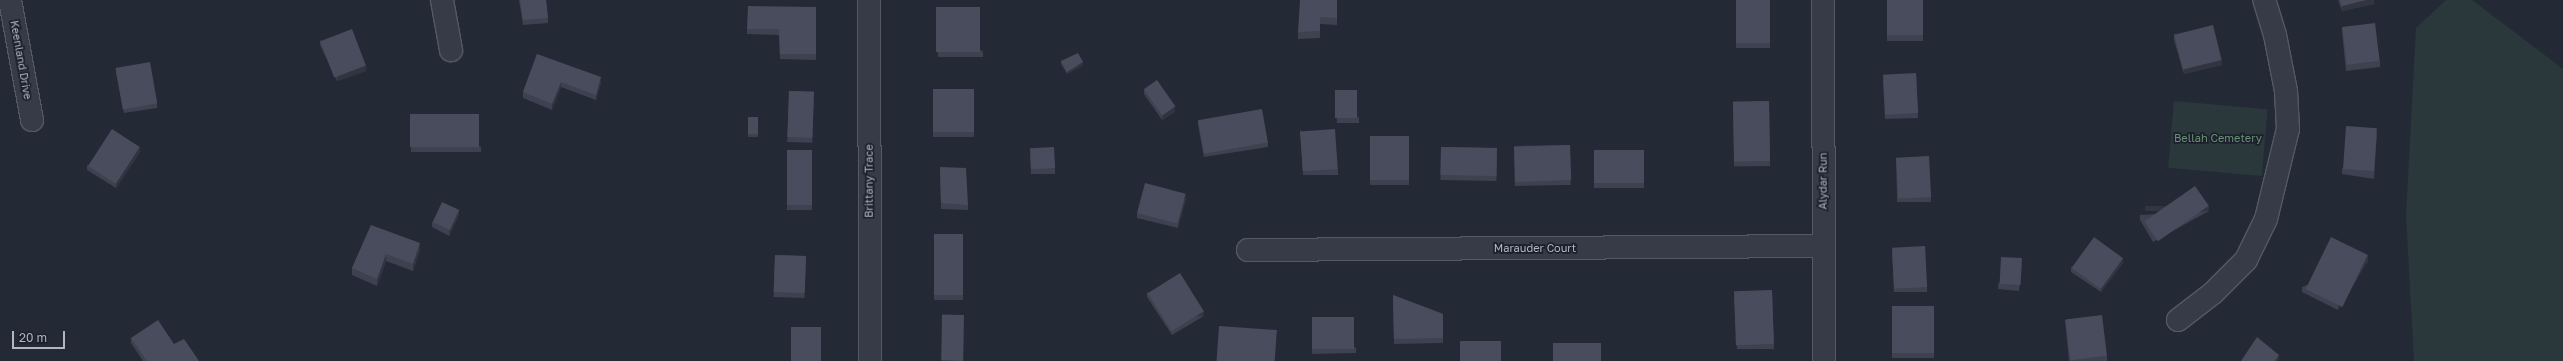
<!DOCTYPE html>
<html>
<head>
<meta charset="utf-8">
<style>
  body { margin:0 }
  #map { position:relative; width:2563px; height:361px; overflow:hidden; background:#242936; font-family:"Golos Text",sans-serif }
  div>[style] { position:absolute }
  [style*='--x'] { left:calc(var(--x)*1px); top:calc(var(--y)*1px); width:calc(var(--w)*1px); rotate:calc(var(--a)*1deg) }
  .green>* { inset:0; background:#2a383b; transform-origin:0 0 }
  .roads { filter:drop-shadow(1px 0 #555964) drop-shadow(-1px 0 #555964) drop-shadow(0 1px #555964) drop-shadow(0 -1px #555964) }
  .minor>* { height:22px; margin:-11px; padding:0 11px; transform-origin:11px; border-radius:11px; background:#373b47 }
  .wall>* { inset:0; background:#3e414f; transform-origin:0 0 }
  .shaded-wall>* { inset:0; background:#323540; transform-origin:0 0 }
  .building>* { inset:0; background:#484c5c; transform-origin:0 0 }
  span { translate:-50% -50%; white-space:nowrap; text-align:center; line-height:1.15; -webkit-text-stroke:3.5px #1c202b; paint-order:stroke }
  .street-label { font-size:11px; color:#b2b6c3 }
  .park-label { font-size:11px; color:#6c907a }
  .scale { position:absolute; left:12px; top:331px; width:53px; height:18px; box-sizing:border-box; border:2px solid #b2b6c3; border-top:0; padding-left:5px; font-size:12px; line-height:14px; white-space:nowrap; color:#b2b6c3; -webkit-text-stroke:3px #1c202b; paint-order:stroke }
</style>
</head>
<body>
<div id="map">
  <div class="green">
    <div style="clip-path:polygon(2446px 0,2472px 0,2563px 69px,2563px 361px,2414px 361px,2406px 215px,2416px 28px)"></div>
    <div style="left:2174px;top:101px;width:94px;height:67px;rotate:5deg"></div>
  </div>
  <div class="roads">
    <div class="minor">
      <div style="--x:10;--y:0;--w:122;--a:79.6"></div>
      <div style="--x:442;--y:0;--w:51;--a:79.8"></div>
      <div style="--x:869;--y:0;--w:361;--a:89.8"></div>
      <div style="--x:1823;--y:0;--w:361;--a:89.8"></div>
      <div style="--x:1248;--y:250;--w:575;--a:-0.4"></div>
      <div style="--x:2178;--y:320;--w:44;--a:-37.6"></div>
      <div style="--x:2213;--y:293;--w:47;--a:-45"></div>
      <div style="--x:2246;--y:260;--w:46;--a:-64"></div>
      <div style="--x:2266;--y:219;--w:93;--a:-76.3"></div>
      <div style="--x:2288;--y:129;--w:38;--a:-93"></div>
      <div style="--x:2286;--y:91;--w:57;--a:-101.1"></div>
      <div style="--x:2275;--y:35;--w:37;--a:-107"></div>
    </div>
  </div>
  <div class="wall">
    <div style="clip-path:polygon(519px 0,546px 0,548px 18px,548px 23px,523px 25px)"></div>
    <div style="clip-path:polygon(1337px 0,1337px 25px,1320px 24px,1320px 38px,1298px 39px,1298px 32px)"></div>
    <div style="left:1736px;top:0;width:34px;height:48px"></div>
    <div style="left:1887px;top:0;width:36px;height:41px"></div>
    <div style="clip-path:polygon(2338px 0,2374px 0,2374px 4px,2342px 11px)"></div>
    <div style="clip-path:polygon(816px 7px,816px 60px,780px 59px,779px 35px,747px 34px,747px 29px)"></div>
    <div style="clip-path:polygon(936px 13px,983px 52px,983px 57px,938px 57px)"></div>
    <div style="clip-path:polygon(2342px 27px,2380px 61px,2380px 67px,2346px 71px,2342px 32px)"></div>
    <div style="clip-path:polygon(2174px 34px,2222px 65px,2184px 74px,2174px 40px)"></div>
    <div style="clip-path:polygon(320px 40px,366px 71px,337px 81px,320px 45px)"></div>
    <div style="clip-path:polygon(537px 54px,601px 83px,596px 100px,561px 87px,552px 110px,523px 98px,523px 92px)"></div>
    <div style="clip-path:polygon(1061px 61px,1083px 65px,1067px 74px,1061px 64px)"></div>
    <div style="clip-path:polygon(116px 68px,157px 103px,157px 108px,124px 113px,116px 73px)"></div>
    <div style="clip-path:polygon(1916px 73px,1918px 118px,1885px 119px,1883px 80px)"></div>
    <div style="left:933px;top:89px;width:41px;height:48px"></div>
    <div style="clip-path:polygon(1144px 89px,1175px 112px,1162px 120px,1144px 94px)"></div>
    <div style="left:789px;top:91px;width:25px;height:51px;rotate:2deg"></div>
    <div style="clip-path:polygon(1335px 95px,1359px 118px,1359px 123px,1337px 123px)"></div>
    <div style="left:1769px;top:101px;width:65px;height:36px;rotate:89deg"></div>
    <div style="clip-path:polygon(410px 114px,481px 147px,481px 152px,411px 152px)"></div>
    <div style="left:748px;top:117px;width:10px;height:20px"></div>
    <div style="clip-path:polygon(1198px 120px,1268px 142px,1268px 147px,1204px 157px,1198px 125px)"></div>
    <div style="clip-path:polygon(1300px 130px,1338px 169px,1338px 175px,1303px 175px)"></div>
    <div style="clip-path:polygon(2377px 133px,2374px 179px,2342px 174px,2342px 169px)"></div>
    <div style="left:1370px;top:136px;width:39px;height:49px"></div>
    <div style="left:1570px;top:145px;width:40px;height:56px;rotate:89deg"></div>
    <div style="left:1441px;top:147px;width:56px;height:33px;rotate:1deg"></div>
    <div style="left:812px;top:150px;width:60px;height:25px;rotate:90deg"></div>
    <div style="left:1594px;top:150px;width:50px;height:38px"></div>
    <div style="clip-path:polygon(140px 152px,116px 188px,87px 170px,87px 165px)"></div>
    <div style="clip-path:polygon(1030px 153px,1055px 168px,1055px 174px,1031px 174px)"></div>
    <div style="clip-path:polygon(1896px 157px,1931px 197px,1931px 202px,1897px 202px)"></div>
    <div style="clip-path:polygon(940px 167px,968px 205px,968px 210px,941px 209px)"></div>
    <div style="clip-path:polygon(1186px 199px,1178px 228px,1137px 218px,1137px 213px)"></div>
    <div style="clip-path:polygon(2209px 211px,2153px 242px,2140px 220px,2140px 215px)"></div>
    <div style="clip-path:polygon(459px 215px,449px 236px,432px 227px,432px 222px)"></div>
    <div style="clip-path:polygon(371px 225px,420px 250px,413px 271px,386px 261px,377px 286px,352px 275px,352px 268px)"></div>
    <div style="left:934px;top:234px;width:29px;height:66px"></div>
    <div style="clip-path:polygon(1892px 252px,1927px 287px,1927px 292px,1894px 292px)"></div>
    <div style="left:775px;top:255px;width:31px;height:42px;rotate:2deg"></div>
    <div style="clip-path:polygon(2368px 261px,2338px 310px,2302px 292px,2302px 287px)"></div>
    <div style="clip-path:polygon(2022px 263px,2019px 291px,1998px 289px,1998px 284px)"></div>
    <div style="clip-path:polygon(2123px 263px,2101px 292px,2071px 272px,2071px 267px)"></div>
    <div style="clip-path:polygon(1772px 290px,1774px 349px,1737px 349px,1734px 297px)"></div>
    <div style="clip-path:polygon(1147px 292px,1204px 316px,1172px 335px,1147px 297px)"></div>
    <div style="clip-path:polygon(1393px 295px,1443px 314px,1443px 343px,1394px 344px)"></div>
    <div style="left:1934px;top:306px;width:52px;height:42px;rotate:90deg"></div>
    <div style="clip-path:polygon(1312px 317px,1356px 348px,1356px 353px,1312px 354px)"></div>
    <div style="clip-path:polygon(2065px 320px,2107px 356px,2107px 361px,2069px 361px)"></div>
    <div style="clip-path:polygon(131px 338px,174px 344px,199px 361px,143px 361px,131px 343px)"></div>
  </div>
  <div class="shaded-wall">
    <div style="clip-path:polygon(2366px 0,2374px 0,2374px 4px,2342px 11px,2342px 6px)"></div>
    <div style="clip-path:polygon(2222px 60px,2222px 65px,2184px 74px,2184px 68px)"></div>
    <div style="clip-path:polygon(1083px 62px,1083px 65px,1067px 74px,1067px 72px)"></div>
    <div style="clip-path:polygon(366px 65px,366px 71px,337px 81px,337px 76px)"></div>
    <div style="clip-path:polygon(601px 77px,601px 83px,596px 100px,596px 95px)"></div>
    <div style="clip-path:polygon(561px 82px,561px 87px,552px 110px,552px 104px)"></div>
    <div style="clip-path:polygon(1175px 106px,1175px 112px,1162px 120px,1162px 115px)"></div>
    <div style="clip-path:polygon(140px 147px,140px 152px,116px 188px,116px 183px)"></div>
    <div style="clip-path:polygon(1186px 194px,1186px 199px,1178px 228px,1178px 223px)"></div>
    <div style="left:2209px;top:206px;width:5px;height:64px;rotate:90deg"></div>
    <div style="clip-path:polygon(459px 210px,459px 215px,449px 236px,449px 231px)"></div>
    <div style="clip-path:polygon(420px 243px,420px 250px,413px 271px,413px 264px)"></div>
    <div style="clip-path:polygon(386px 254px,386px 261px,377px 286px,377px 279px)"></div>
    <div style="clip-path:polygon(2368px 255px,2368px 261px,2338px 310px,2338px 305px)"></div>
    <div style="clip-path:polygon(2022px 258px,2022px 263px,2019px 291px,2019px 286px)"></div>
    <div style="clip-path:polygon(2123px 258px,2123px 263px,2101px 292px,2101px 287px)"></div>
    <div style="left:1204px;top:311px;width:5px;height:37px;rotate:90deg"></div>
    <div style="clip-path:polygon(2279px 355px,2279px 360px,2278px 361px,2275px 361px)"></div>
  </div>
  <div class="building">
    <div style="clip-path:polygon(520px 0,546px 0,548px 18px,523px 20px)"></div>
    <div style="clip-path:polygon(1300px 0,1337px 0,1337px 18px,1320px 17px,1320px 31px,1298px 32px)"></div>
    <div style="left:1736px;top:0;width:34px;height:43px"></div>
    <div style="left:1887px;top:0;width:36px;height:35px"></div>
    <div style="clip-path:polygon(2340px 0,2366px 0,2342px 6px)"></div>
    <div style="clip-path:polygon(748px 6px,816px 7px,816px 54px,780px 54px,779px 29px,747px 29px)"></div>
    <div style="left:936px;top:7px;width:44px;height:45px"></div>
    <div style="left:2375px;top:23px;width:38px;height:33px;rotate:83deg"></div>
    <div style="left:2213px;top:25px;width:36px;height:40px;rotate:76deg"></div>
    <div style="left:352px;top:29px;width:39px;height:34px;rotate:69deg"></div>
    <div style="clip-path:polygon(1078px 53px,1083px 62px,1067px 72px,1061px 61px)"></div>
    <div style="clip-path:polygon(537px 54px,601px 77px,596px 95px,561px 82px,552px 104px,523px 92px)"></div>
    <div style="left:150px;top:62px;width:42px;height:35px;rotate:80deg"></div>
    <div style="left:1916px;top:73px;width:40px;height:33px;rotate:87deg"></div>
    <div style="left:1157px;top:80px;width:32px;height:16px;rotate:55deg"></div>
    <div style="left:933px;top:89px;width:41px;height:43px"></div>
    <div style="left:1335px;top:90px;width:22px;height:28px"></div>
    <div style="left:789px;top:91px;width:25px;height:46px;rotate:2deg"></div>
    <div style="left:1769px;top:101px;width:60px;height:36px;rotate:89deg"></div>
    <div style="left:1262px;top:109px;width:34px;height:65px;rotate:80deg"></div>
    <div style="left:410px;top:114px;width:69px;height:33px"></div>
    <div style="left:748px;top:117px;width:10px;height:17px"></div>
    <div style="left:2346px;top:126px;width:31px;height:43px;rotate:4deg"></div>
    <div style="left:112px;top:129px;width:33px;height:44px;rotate:33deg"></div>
    <div style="left:1335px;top:129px;width:40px;height:35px;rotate:86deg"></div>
    <div style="left:1370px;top:136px;width:39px;height:44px"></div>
    <div style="left:1570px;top:145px;width:35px;height:56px;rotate:88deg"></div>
    <div style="left:1054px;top:147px;width:21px;height:24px;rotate:87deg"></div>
    <div style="left:1441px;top:147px;width:56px;height:28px;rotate:1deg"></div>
    <div style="left:812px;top:150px;width:55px;height:25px;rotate:90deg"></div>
    <div style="left:1594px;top:150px;width:50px;height:33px"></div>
    <div style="left:1929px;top:156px;width:41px;height:33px;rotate:87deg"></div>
    <div style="clip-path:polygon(940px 167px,966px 168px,968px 205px,941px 203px)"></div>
    <div style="left:1145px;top:183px;width:42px;height:31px;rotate:15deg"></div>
    <div style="left:2195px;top:186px;width:24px;height:62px;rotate:55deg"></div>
    <div style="left:442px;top:202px;width:19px;height:22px;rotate:25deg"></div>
    <div style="clip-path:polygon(371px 225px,420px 243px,413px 264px,386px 254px,377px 279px,352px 268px)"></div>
    <div style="left:934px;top:234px;width:29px;height:61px"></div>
    <div style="left:2094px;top:237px;width:36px;height:38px;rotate:36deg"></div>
    <div style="left:2331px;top:237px;width:41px;height:58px;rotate:26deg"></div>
    <div style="left:1925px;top:246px;width:41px;height:33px;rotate:87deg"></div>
    <div style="left:775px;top:255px;width:31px;height:37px;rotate:2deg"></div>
    <div style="left:2001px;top:257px;width:21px;height:27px;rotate:3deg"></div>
    <div style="left:1180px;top:273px;width:45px;height:38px;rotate:58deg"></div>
    <div style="left:1772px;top:290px;width:54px;height:38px;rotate:88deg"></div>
    <div style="clip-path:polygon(1393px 295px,1443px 314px,1443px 338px,1394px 339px)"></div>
    <div style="left:1934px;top:306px;width:47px;height:42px;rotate:90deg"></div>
    <div style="left:964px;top:315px;width:46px;height:22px;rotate:91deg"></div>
    <div style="left:2102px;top:315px;width:41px;height:37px;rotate:83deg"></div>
    <div style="left:1312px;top:317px;width:42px;height:32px"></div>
    <div style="clip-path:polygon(158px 320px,174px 344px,184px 339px,199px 361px,147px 361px,131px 338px)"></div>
    <div style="left:1219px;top:326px;width:58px;height:35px;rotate:4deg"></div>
    <div style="left:821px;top:327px;width:34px;height:30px;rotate:90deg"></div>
    <div style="clip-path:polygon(2257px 337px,2279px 355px,2275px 361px,2241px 361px)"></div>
    <div style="left:1460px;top:341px;width:41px;height:20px"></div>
    <div style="left:1553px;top:343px;width:48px;height:18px"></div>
  </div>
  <div class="street-label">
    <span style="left:21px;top:60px;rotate:80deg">Keenland Drive</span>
    <span style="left:869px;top:181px;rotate:-90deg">Brittany Trace</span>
    <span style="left:1823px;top:181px;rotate:-90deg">Alydar Run</span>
    <span style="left:1535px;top:248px">Marauder Court</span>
  </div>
  <div class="park-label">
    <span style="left:2218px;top:138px">Bellah Cemetery</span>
  </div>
  <div class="scale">20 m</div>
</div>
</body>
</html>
